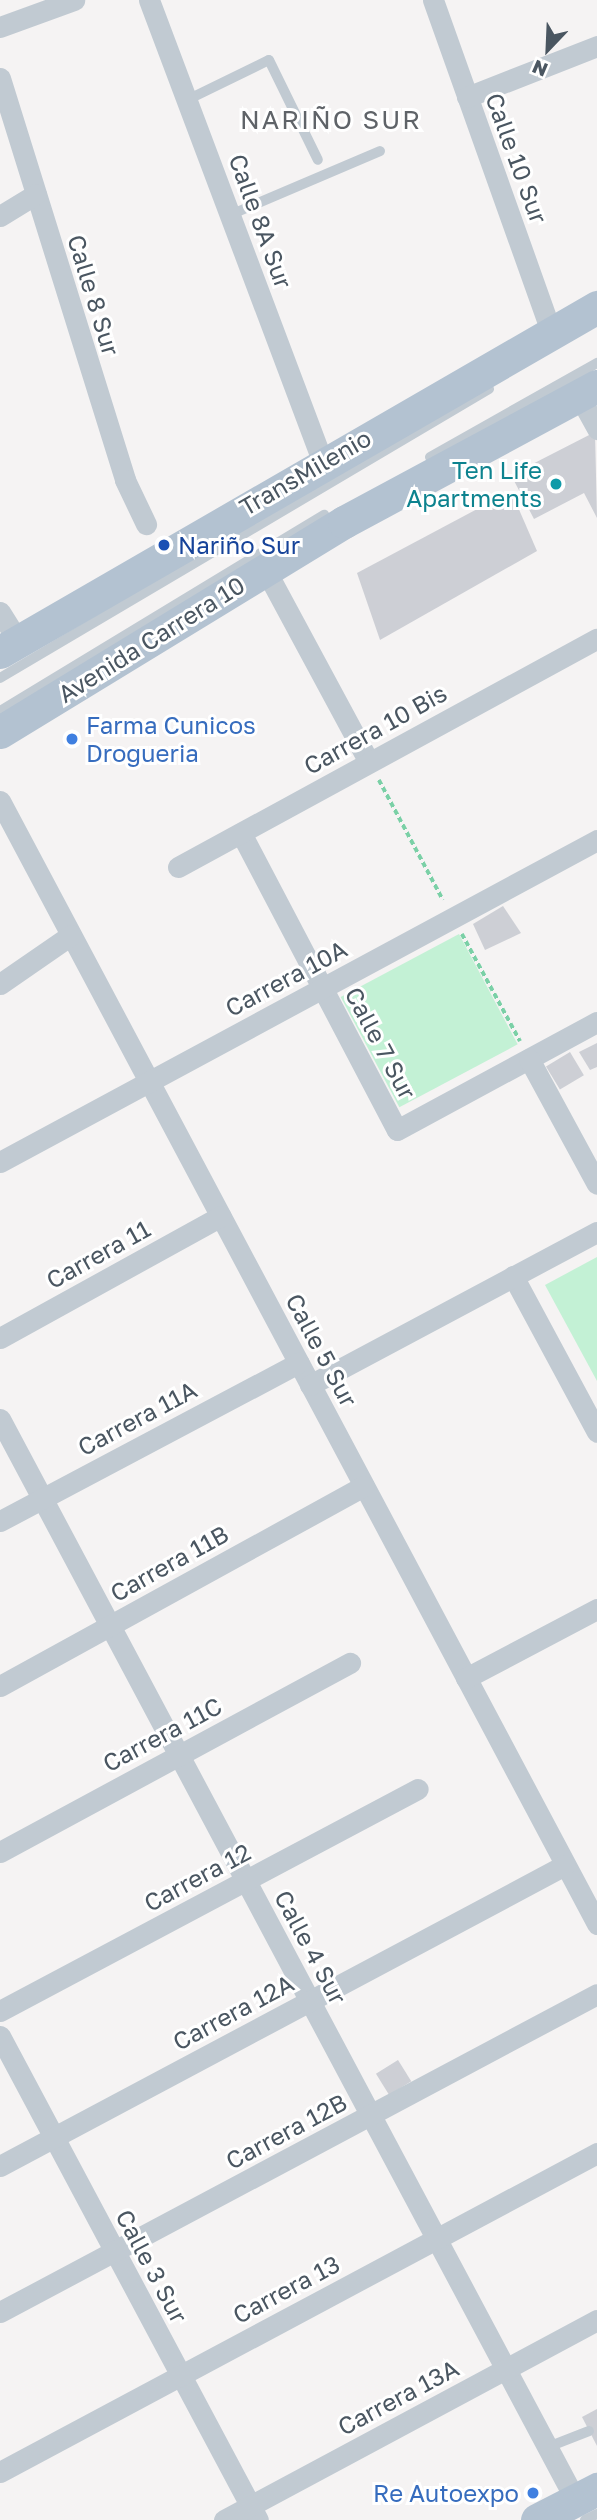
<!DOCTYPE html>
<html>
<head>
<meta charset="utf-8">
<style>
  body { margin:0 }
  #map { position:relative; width:597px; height:2520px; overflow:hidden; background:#f5f3f3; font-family:"Golos Text",sans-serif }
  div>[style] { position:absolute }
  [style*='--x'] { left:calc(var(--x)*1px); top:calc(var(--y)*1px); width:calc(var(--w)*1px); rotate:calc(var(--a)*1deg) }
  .green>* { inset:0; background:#c3f1d5; transform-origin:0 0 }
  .building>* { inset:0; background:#cdcfd5; transform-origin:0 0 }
  .path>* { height:3.5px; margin-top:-1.75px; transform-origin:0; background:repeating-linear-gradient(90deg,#7ad0a6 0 5px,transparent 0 8.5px) }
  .service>* { height:10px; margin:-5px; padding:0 5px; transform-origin:5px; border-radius:5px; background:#c1cad2 }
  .minor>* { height:21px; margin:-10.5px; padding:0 10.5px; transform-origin:10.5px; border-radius:10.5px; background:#c1cad2 }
  .primary>* { height:33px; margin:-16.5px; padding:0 16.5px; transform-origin:16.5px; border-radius:16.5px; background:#b3c2d1 }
  .dots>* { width:19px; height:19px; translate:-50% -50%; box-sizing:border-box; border:4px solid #fff; border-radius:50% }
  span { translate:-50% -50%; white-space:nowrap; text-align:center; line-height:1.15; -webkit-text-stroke:6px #fff; paint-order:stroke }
  .street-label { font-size:24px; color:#4a5661 }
  .culture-label { font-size:24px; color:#0d838f }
  .right { translate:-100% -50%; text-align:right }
  .transit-label { font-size:24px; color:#164399 }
  .left { translate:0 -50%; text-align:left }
  .shop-label { font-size:24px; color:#366cbe }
  .neighbourhood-label { font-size:26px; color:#5f6368; letter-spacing:2px }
  .north { position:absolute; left:513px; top:14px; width:70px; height:70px; -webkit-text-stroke:5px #fff; paint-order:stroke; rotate:203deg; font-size:19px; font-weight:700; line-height:28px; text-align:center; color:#4a5661 }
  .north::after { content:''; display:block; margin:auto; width:24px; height:32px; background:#4a5661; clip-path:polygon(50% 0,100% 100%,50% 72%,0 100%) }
</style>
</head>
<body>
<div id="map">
  <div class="green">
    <div style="left:459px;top:934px;width:125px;height:134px;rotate:62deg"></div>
    <div style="clip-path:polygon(597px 1257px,597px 1381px,545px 1285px)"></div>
  </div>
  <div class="building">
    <div style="clip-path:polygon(595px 432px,597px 518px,584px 493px,534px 519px,511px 475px)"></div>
    <div style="clip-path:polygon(511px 491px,537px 551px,380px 640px,357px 573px)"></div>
    <div style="left:74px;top:731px;width:12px;height:12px;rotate:59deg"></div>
    <div style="clip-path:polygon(503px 906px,521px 933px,485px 950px,473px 924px)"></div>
    <div style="clip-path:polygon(597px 1043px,597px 1067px,590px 1070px,579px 1052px)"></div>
    <div style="left:570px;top:1052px;width:27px;height:28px;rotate:59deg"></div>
    <div style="left:398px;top:2060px;width:25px;height:26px;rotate:58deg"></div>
    <div style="clip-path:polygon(597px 2409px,597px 2446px,582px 2417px)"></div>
  </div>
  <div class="path">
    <div style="--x:379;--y:780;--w:136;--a:61.9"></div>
    <div style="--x:462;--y:934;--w:122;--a:61.5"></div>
  </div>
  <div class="service">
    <div style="--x:187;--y:100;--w:91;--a:-26"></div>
    <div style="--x:269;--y:60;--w:111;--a:63.9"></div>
    <div style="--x:230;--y:215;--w:163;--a:-23.1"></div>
    <div style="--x:430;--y:457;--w:192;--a:-29.4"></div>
    <div style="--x:0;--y:678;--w:568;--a:-30.58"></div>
    <div style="--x:0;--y:711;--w:379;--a:-31.2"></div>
    <div style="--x:548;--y:2447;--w:44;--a:-21.3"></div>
    <div style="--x:585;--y:2520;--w:13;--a:-27"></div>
  </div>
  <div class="minor">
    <div style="--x:149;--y:0;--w:492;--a:69.4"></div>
    <div style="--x:433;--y:0;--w:355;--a:70.4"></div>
    <div style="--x:0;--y:27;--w:79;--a:-20"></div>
    <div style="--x:0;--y:78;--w:421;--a:72.7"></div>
    <div style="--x:125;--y:480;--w:49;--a:64.5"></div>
    <div style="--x:467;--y:97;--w:140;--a:-21.4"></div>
    <div style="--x:0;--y:216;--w:42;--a:-31.4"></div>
    <div style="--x:579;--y:396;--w:38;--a:61"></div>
    <div style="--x:265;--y:569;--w:219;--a:61.7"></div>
    <div style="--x:0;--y:612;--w:34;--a:58"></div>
    <div style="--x:0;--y:801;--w:1272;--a:62"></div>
    <div style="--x:241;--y:833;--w:335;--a:62.3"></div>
    <div style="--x:397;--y:1130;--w:227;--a:-28.4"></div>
    <div style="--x:178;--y:867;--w:477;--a:-28.6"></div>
    <div style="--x:0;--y:984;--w:86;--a:-34.6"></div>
    <div style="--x:529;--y:1059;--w:142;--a:61.5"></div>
    <div style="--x:0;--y:1162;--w:678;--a:-28.34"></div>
    <div style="--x:513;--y:1276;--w:177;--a:61.7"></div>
    <div style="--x:0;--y:1338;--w:252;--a:-28.9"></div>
    <div style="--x:310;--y:1385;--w:325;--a:-28.1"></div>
    <div style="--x:0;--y:1419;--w:1224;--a:61.97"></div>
    <div style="--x:0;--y:1521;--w:338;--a:-27.9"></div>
    <div style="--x:466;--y:1678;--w:148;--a:-27.8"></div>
    <div style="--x:0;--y:1686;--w:415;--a:-28.8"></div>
    <div style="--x:0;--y:1852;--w:398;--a:-28.4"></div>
    <div style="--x:0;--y:2011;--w:473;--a:-28"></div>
    <div style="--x:0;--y:2036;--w:548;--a:61.94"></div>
    <div style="--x:0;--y:2166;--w:640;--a:-28.05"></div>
    <div style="--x:0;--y:2312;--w:676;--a:-28.04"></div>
    <div style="--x:0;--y:2472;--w:677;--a:-28.12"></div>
    <div style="--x:224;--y:2520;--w:423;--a:-28.2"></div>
  </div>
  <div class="primary">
    <div style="--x:0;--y:652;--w:690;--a:-30.02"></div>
    <div style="--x:0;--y:732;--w:403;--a:-31.4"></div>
    <div style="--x:344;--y:522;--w:287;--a:-28.3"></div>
    <div style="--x:537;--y:2520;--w:68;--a:-27.3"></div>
  </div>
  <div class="dots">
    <div style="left:556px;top:484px;background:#0f9aa8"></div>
    <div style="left:164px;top:545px;background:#1a4fb4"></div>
    <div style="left:72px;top:739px;background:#3f7fe0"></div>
    <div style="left:533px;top:2493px;background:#3f7fe0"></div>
  </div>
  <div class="street-label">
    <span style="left:517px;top:158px;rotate:70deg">Calle 10 Sur</span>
    <span style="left:261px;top:221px;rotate:70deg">Calle 8A Sur</span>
    <span style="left:94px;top:295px;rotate:73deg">Calle 8 Sur</span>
    <span style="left:305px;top:472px;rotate:-30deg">TransMilenio</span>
    <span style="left:151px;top:639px;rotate:-32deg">Avenida Carrera 10</span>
    <span style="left:375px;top:729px;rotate:-29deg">Carrera 10 Bis</span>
    <span style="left:286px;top:978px;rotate:-28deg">Carrera 10A</span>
    <span style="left:381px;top:1043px;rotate:62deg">Calle 7 Sur</span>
    <span style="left:98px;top:1254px;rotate:-29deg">Carrera 11</span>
    <span style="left:322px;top:1350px;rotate:62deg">Calle 5 Sur</span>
    <span style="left:137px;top:1418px;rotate:-28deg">Carrera 11A</span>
    <span style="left:169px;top:1563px;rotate:-29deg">Carrera 11B</span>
    <span style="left:162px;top:1734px;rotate:-28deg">Carrera 11C</span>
    <span style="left:197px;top:1877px;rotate:-28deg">Carrera 12</span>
    <span style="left:311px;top:1947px;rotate:62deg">Calle 4 Sur</span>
    <span style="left:233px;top:2012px;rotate:-28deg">Carrera 12A</span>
    <span style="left:286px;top:2131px;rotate:-28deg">Carrera 12B</span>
    <span style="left:152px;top:2266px;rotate:62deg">Calle 3 Sur</span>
    <span style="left:286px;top:2289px;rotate:-28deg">Carrera 13</span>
    <span style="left:398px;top:2397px;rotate:-28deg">Carrera 13A</span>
  </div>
  <div class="culture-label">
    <span class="right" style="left:542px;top:484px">Ten Life<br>Apartments</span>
  </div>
  <div class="transit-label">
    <span class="left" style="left:178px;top:545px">Nariño Sur</span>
  </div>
  <div class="shop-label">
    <span class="left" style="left:86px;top:739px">Farma Cunicos<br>Drogueria</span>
    <span class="right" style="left:519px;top:2493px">Re Autoexpo</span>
  </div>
  <div class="neighbourhood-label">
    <span style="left:331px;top:120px">NARIÑO SUR</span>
  </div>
  <div class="north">N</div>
</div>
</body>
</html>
